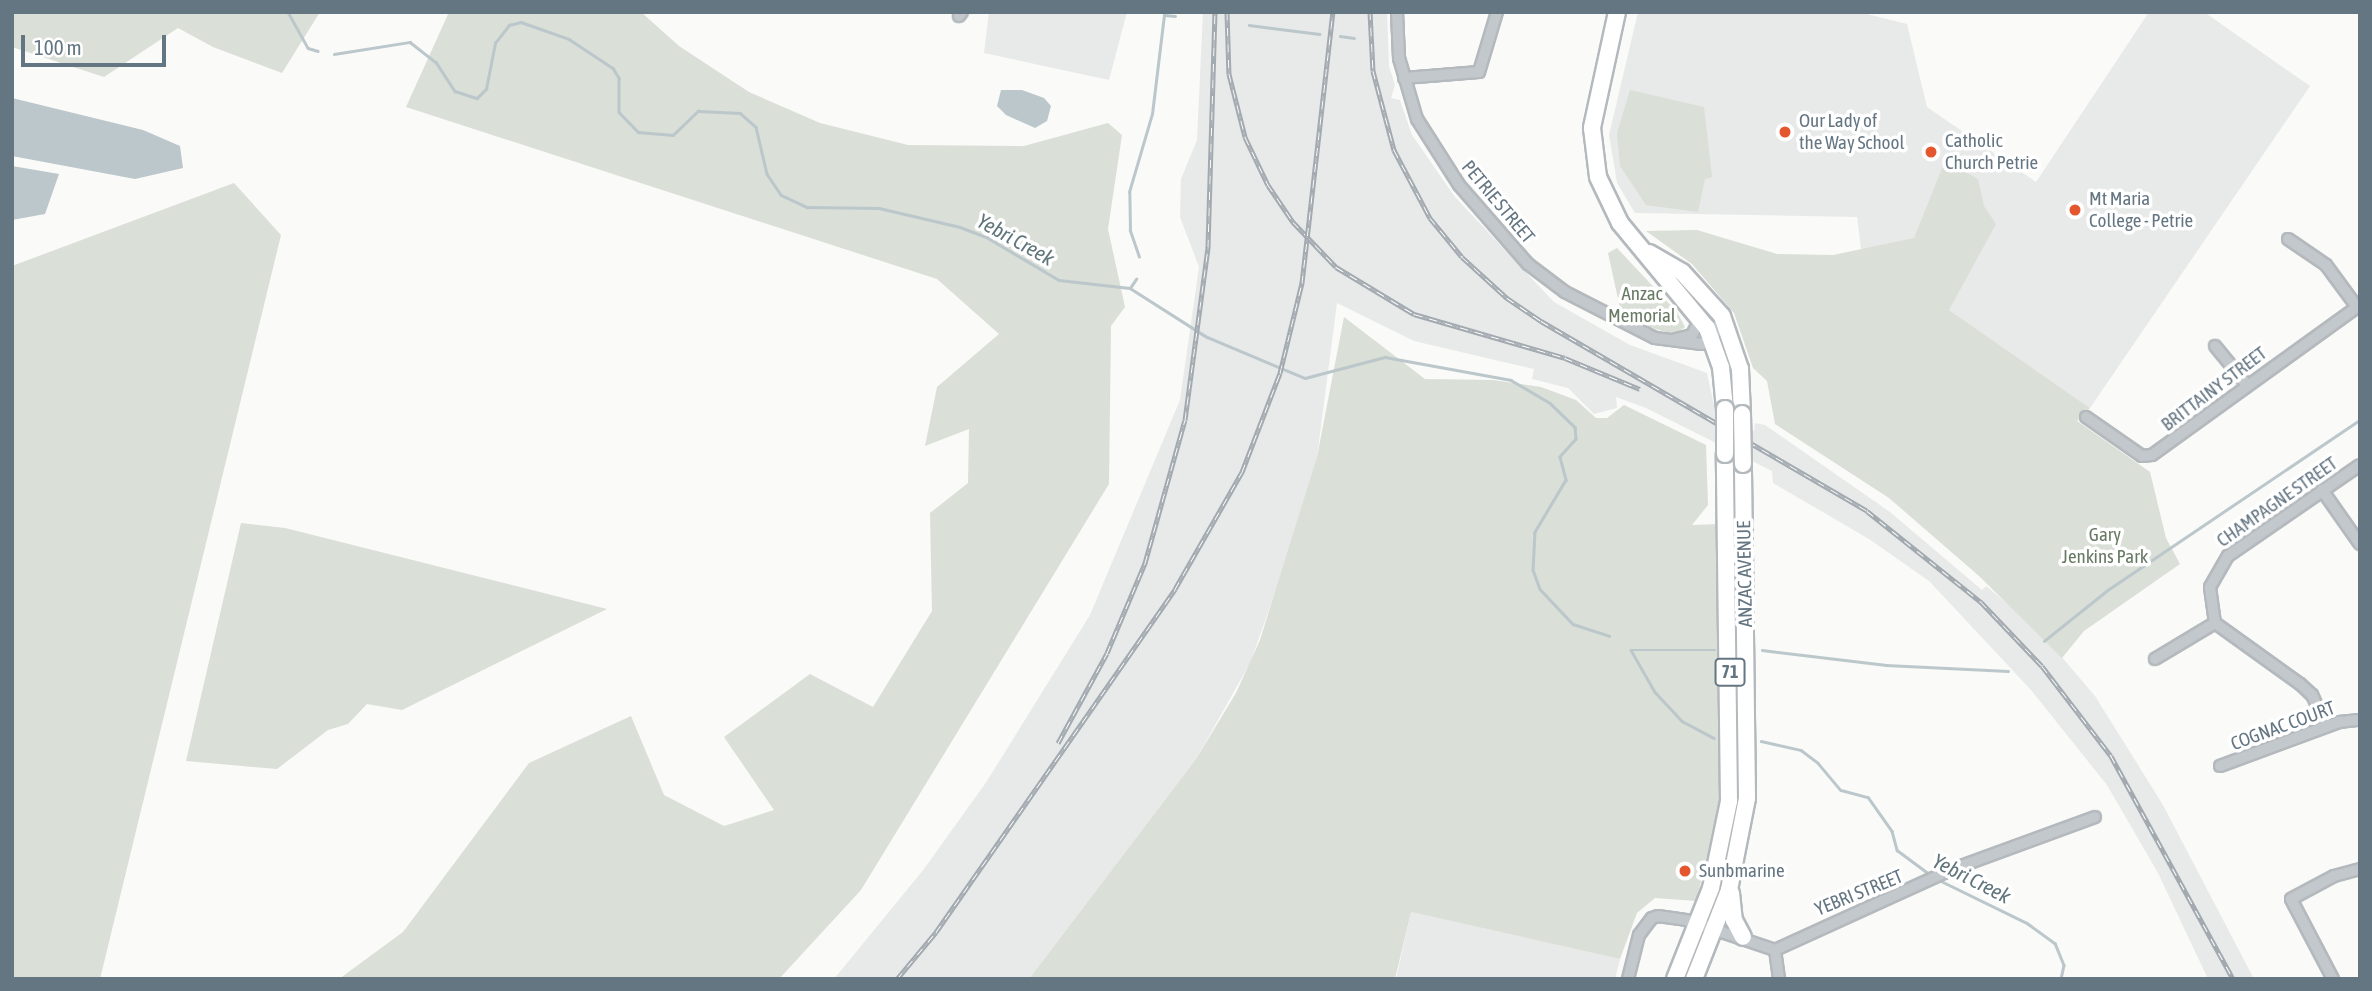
<!DOCTYPE html>
<html>
<head>
<meta charset="utf-8">
<style>
  body { margin:0 }
  #map { position:relative; width:2372px; height:991px; overflow:hidden; background:#fafaf8; font-family:"Asap Condensed",sans-serif }
  div>[style] { position:absolute }
  [style*='--x'] { left:calc(var(--x)*1px); top:calc(var(--y)*1px); width:calc(var(--w)*1px); rotate:calc(var(--a)*1deg) }
  .built>* { inset:0; background:#e8e9e9 }
  .green>* { inset:0; background:#dadfd7 }
  .water>* { inset:0; background:#bbc7cb }
  .stream>* { height:2.5px; margin:-1.25px; padding:0 1.25px; transform-origin:1.25px; border-radius:1.25px; background:#bbc7cb }
  .roads { filter:drop-shadow(2px 0 #b4b9bd) drop-shadow(-2px 0 #b4b9bd) drop-shadow(0 2px #b4b9bd) drop-shadow(0 -2px #b4b9bd) }
  .minor>* { height:10px; margin:-5px; padding:0 5px; transform-origin:5px; border-radius:5px; background:#c3c8cc }
  .highway>* { height:16px; margin:-8px; padding:0 8px; transform-origin:8px; border-radius:8px; background:#fff }
  .rail>* { height:5px; margin-top:-2.5px; transform-origin:0; background:repeating-linear-gradient(90deg,#fff 0 8px,#a2aab0 0 16px); box-sizing:border-box; border-block:2px solid #a2aab0 }
  .bridges { filter:drop-shadow(2px 0 #b4b9bd) drop-shadow(-2px 0 #b4b9bd) drop-shadow(0 2px #b4b9bd) drop-shadow(0 -2px #b4b9bd) }
  .highway-bridge>* { height:16px; margin:-8px; padding:0 8px; transform-origin:8px; border-radius:8px; background:#fff }
  .dots>* { width:19px; height:19px; translate:-50% -50%; box-sizing:border-box; border:4px solid #fff; border-radius:50% }
  span { translate:-50% -50%; white-space:nowrap; text-align:center; line-height:1.15; -webkit-text-stroke:7px #fff; paint-order:stroke }
  .shield-label span { padding:2px 5px; background:#fff; border:2px solid; border-radius:5px; -webkit-text-stroke-width:0 }
  .shield-label { font-size:18px; color:#657683; font-weight:700 }
  .poi-label { font-size:19px; color:#657683 }
  .left { translate:0 -50%; text-align:left }
  .street-label { font-size:19px; color:#657683 }
  .park-label { font-size:19px; color:#687a64 }
  .water-label { font-size:21px; color:#60757c; font-style:italic }
  .frame { position:absolute; inset:0; border:14px solid #657683; pointer-events:none }
  .scale { position:absolute; left:21px; top:35px; width:145px; height:32px; box-sizing:border-box; border:4px solid #657683; border-top:0; padding-left:9px; font-size:21px; line-height:24px; white-space:nowrap; color:#657683; -webkit-text-stroke:5px #fff; paint-order:stroke }
</style>
</head>
<body>
<div id="map">
  <div class="built">
    <div style="clip-path:polygon(989px 12px,1127px 12px,1109px 80px,984px 53px)"></div>
    <div style="clip-path:polygon(1203px 12px,1387px 12px,1389px 66px,1395px 85px,1391px 98px,1400px 100px,1412px 135px,1455px 197px,1554px 302px,1630px 345px,1707px 373px,1715px 410px,1754px 431px,1755px 423px,1765px 425px,1890px 512px,1982px 590px,1986px 586px,2037px 628px,2095px 696px,2163px 805px,2254px 979px,2208px 979px,2158px 873px,2107px 785px,2031px 690px,1929px 581px,1869px 539px,1773px 483px,1772px 471px,1646px 408px,1616px 397px,1617px 408px,1594px 414px,1568px 388px,1532px 379px,1534px 369px,1414px 341px,1337px 303px,1317px 457px,1289px 554px,1250px 663px,1196px 759px,1029px 979px,834px 979px,924px 869px,987px 781px,1090px 615px,1180px 400px,1199px 267px,1180px 217px,1181px 179px,1197px 140px)"></div>
    <div style="clip-path:polygon(1638px 12px,1859px 12px,1907px 24px,1927px 107px,2036px 182px,2149px 12px,2204px 12px,2310px 86px,2090px 408px,1861px 249px,1857px 217px,1635px 213px,1617px 183px,1609px 135px)"></div>
    <div style="clip-path:polygon(1411px 912px,1620px 959px,1615px 979px,1396px 979px)"></div>
  </div>
  <div class="green">
    <div style="clip-path:polygon(12px 12px,320px 12px,282px 73px,213px 47px,178px 28px,104px 77px,12px 47px)"></div>
    <div style="clip-path:polygon(449px 12px,641px 12px,679px 46px,749px 92px,820px 123px,908px 145px,1024px 146px,1108px 123px,1122px 135px,1108px 229px,1125px 307px,1111px 326px,1109px 484px,861px 890px,779px 979px,339px 979px,403px 932px,529px 763px,631px 716px,664px 795px,724px 826px,774px 810px,724px 737px,810px 674px,873px 707px,932px 611px,930px 513px,968px 483px,969px 429px,925px 446px,937px 387px,999px 334px,937px 279px,406px 107px)"></div>
    <div style="clip-path:polygon(1630px 90px,1704px 107px,1712px 177px,1705px 179px,1698px 212px,1646px 205px,1620px 166px,1617px 133px)"></div>
    <div style="clip-path:polygon(1945px 161px,1978px 179px,1984px 206px,1996px 224px,1949px 310px,2090px 408px,2077px 421px,2150px 472px,2166px 538px,2180px 564px,2084px 631px,2062px 658px,1979px 576px,1889px 498px,1775px 424px,1767px 381px,1753px 368px,1734px 313px,1692px 264px,1646px 231px,1697px 230px,1777px 254px,1833px 255px,1914px 238px)"></div>
    <div style="clip-path:polygon(234px 183px,281px 235px,100px 979px,12px 979px,12px 266px)"></div>
    <div style="clip-path:polygon(1617px 248px,1677px 312px,1685px 327px,1673px 335px,1622px 317px,1608px 253px)"></div>
    <div style="clip-path:polygon(1344px 317px,1425px 379px,1493px 380px,1541px 387px,1576px 400px,1596px 418px,1607px 418px,1624px 405px,1706px 445px,1708px 505px,1692px 525px,1721px 524px,1722px 799px,1696px 901px,1655px 898px,1637px 913px,1620px 959px,1411px 912px,1395px 979px,1029px 979px,1196px 759px,1236px 693px,1260px 640px,1317px 457px)"></div>
    <div style="clip-path:polygon(241px 523px,285px 528px,607px 609px,402px 710px,367px 704px,348px 724px,328px 730px,277px 769px,186px 761px)"></div>
  </div>
  <div class="water">
    <div style="clip-path:polygon(1001px 90px,1022px 90px,1044px 98px,1051px 106px,1047px 121px,1035px 128px,1006px 115px,997px 106px)"></div>
    <div style="clip-path:polygon(12px 98px,143px 130px,180px 146px,183px 168px,135px 179px,12px 156px)"></div>
    <div style="clip-path:polygon(12px 166px,59px 174px,45px 214px,12px 220px)"></div>
  </div>
  <div class="stream">
    <div style="--x:288;--y:12;--w:41;--a:60.9"></div>
    <div style="--x:308;--y:48;--w:10;--a:17"></div>
    <div style="--x:1249;--y:25;--w:71;--a:7.3"></div>
    <div style="--x:1340;--y:36;--w:14;--a:8"></div>
    <div style="--x:334;--y:54;--w:77;--a:-9"></div>
    <div style="--x:410;--y:42;--w:33;--a:38"></div>
    <div style="--x:436;--y:62;--w:35;--a:57"></div>
    <div style="--x:455;--y:91;--w:23;--a:18"></div>
    <div style="--x:477;--y:98;--w:13;--a:-45"></div>
    <div style="--x:486;--y:89;--w:47;--a:-78.9"></div>
    <div style="--x:495;--y:43;--w:23;--a:-52"></div>
    <div style="--x:509;--y:25;--w:12;--a:-14"></div>
    <div style="--x:521;--y:22;--w:51;--a:19.5"></div>
    <div style="--x:569;--y:39;--w:53;--a:33.4"></div>
    <div style="--x:613;--y:68;--w:12;--a:59"></div>
    <div style="--x:619;--y:78;--w:34;--a:90"></div>
    <div style="--x:619;--y:112;--w:28;--a:46"></div>
    <div style="--x:638;--y:132;--w:35;--a:5"></div>
    <div style="--x:673;--y:135;--w:35;--a:-44"></div>
    <div style="--x:698;--y:111;--w:42;--a:2.7"></div>
    <div style="--x:740;--y:113;--w:21;--a:41"></div>
    <div style="--x:756;--y:127;--w:48;--a:76.8"></div>
    <div style="--x:767;--y:174;--w:25;--a:56"></div>
    <div style="--x:781;--y:195;--w:29;--a:25"></div>
    <div style="--x:807;--y:207;--w:72;--a:0.8"></div>
    <div style="--x:879;--y:208;--w:83;--a:13.2"></div>
    <div style="--x:960;--y:227;--w:30;--a:21"></div>
    <div style="--x:988;--y:238;--w:82;--a:30.6"></div>
    <div style="--x:1059;--y:280;--w:71;--a:6.4"></div>
    <div style="--x:1130;--y:288;--w:91;--a:32.5"></div>
    <div style="--x:1207;--y:337;--w:106;--a:22.7"></div>
    <div style="--x:1305;--y:378;--w:83;--a:-14.7"></div>
    <div style="--x:1385;--y:357;--w:128;--a:10.3"></div>
    <div style="--x:1511;--y:380;--w:45;--a:30.5"></div>
    <div style="--x:1550;--y:403;--w:35;--a:44"></div>
    <div style="--x:1575;--y:427;--w:12;--a:85"></div>
    <div style="--x:1576;--y:439;--w:24;--a:132"></div>
    <div style="--x:1560;--y:457;--w:24;--a:75"></div>
    <div style="--x:1566;--y:480;--w:61;--a:120.8"></div>
    <div style="--x:1535;--y:532;--w:38;--a:93"></div>
    <div style="--x:1533;--y:570;--w:20;--a:70"></div>
    <div style="--x:1540;--y:589;--w:48;--a:46.7"></div>
    <div style="--x:1573;--y:624;--w:38;--a:18"></div>
    <div style="--x:1139;--y:257;--w:28;--a:-109"></div>
    <div style="--x:1130;--y:231;--w:39;--a:-91"></div>
    <div style="--x:1129;--y:192;--w:81;--a:-73.6"></div>
    <div style="--x:1152;--y:114;--w:100;--a:-83.1"></div>
    <div style="--x:1164;--y:15;--w:11;--a:5"></div>
    <div style="--x:1130;--y:288;--w:11;--a:-56"></div>
    <div style="--x:2044;--y:641;--w:83;--a:-38.7"></div>
    <div style="--x:2109;--y:589;--w:303;--a:-34"></div>
    <div style="--x:1631;--y:650;--w:48;--a:60.3"></div>
    <div style="--x:1655;--y:692;--w:40;--a:47"></div>
    <div style="--x:1682;--y:721;--w:36;--a:28"></div>
    <div style="--x:1631;--y:650;--w:84;--a:0"></div>
    <div style="--x:1762;--y:650;--w:125;--a:6.9"></div>
    <div style="--x:1886;--y:665;--w:122;--a:2.8"></div>
    <div style="--x:1761;--y:741;--w:41;--a:12.7"></div>
    <div style="--x:1801;--y:750;--w:21;--a:37"></div>
    <div style="--x:1818;--y:763;--w:35;--a:50"></div>
    <div style="--x:1841;--y:790;--w:28;--a:15"></div>
    <div style="--x:1868;--y:797;--w:42;--a:54.8"></div>
    <div style="--x:1892;--y:831;--w:20;--a:75"></div>
    <div style="--x:1897;--y:850;--w:44;--a:36.6"></div>
    <div style="--x:1937;--y:879;--w:100;--a:26.1"></div>
    <div style="--x:2027;--y:923;--w:34;--a:36"></div>
    <div style="--x:2055;--y:943;--w:24;--a:68"></div>
    <div style="--x:2064;--y:965;--w:14;--a:102"></div>
  </div>
  <div class="roads">
    <div class="minor">
      <div style="--x:1397;--y:12;--w:46;--a:87.5"></div>
      <div style="--x:1399;--y:58;--w:64;--a:73.6"></div>
      <div style="--x:1417;--y:119;--w:78;--a:57.5"></div>
      <div style="--x:1459;--y:185;--w:105;--a:48.9"></div>
      <div style="--x:1528;--y:264;--w:46;--a:37.1"></div>
      <div style="--x:1565;--y:292;--w:101;--a:27.1"></div>
      <div style="--x:1655;--y:338;--w:47;--a:7.3"></div>
      <div style="--x:1702;--y:344;--w:12;--a:-24"></div>
      <div style="--x:1713;--y:339;--w:25;--a:-69"></div>
      <div style="--x:959;--y:16;--w:5;--a:-53"></div>
      <div style="--x:1404;--y:78;--w:75;--a:-4.6"></div>
      <div style="--x:1479;--y:72;--w:63;--a:-73.3"></div>
      <div style="--x:2288;--y:239;--w:46;--a:34.4"></div>
      <div style="--x:2326;--y:265;--w:52;--a:53.6"></div>
      <div style="--x:1676;--y:339;--w:16;--a:-14"></div>
      <div style="--x:1692;--y:335;--w:20;--a:-63"></div>
      <div style="--x:2215;--y:346;--w:50;--a:50.6"></div>
      <div style="--x:2086;--y:417;--w:68;--a:34.9"></div>
      <div style="--x:2142;--y:456;--w:10;--a:-6"></div>
      <div style="--x:2152;--y:455;--w:256;--a:-35.8"></div>
      <div style="--x:2322;--y:490;--w:66;--a:54.9"></div>
      <div style="--x:2155;--y:659;--w:70;--a:-31"></div>
      <div style="--x:2326;--y:726;--w:34;--a:-114"></div>
      <div style="--x:2312;--y:695;--w:16;--a:-137"></div>
      <div style="--x:2300;--y:684;--w:105;--a:-144.3"></div>
      <div style="--x:2215;--y:623;--w:36;--a:-98"></div>
      <div style="--x:2210;--y:587;--w:36;--a:-60"></div>
      <div style="--x:2228;--y:556;--w:160;--a:-34.6"></div>
      <div style="--x:2220;--y:766;--w:127;--a:-20.3"></div>
      <div style="--x:2339;--y:722;--w:18;--a:-6"></div>
      <div style="--x:1775;--y:950;--w:196;--a:-24.5"></div>
      <div style="--x:1953;--y:869;--w:151;--a:-20.1"></div>
      <div style="--x:1775;--y:950;--w:29;--a:82"></div>
      <div style="--x:1628;--y:979;--w:45;--a:-76"></div>
      <div style="--x:1639;--y:935;--w:21;--a:-53"></div>
      <div style="--x:1652;--y:918;--w:6;--a:-18"></div>
      <div style="--x:1658;--y:916;--w:28;--a:8"></div>
      <div style="--x:1686;--y:920;--w:94;--a:18.6"></div>
      <div style="--x:2333;--y:979;--w:90;--a:-117.7"></div>
      <div style="--x:2291;--y:899;--w:49;--a:-28.1"></div>
      <div style="--x:2334;--y:876;--w:27;--a:-15"></div>
    </div>
    <div class="highway">
      <div style="--x:1617;--y:12;--w:119;--a:102.2"></div>
      <div style="--x:1592;--y:128;--w:49;--a:83"></div>
      <div style="--x:1598;--y:177;--w:51;--a:64.4"></div>
      <div style="--x:1620;--y:223;--w:136;--a:50.4"></div>
      <div style="--x:1707;--y:328;--w:41;--a:70.3"></div>
      <div style="--x:1721;--y:367;--w:42;--a:84.6"></div>
      <div style="--x:1649;--y:253;--w:38;--a:30"></div>
      <div style="--x:1682;--y:272;--w:59;--a:47.7"></div>
      <div style="--x:1722;--y:316;--w:56;--a:71.2"></div>
      <div style="--x:1740;--y:369;--w:45;--a:87.5"></div>
      <div style="--x:1731;--y:893;--w:27;--a:84"></div>
      <div style="--x:1734;--y:920;--w:19;--a:62"></div>
      <div style="--x:1675;--y:979;--w:98;--a:-68.4"></div>
      <div style="--x:1711;--y:888;--w:89;--a:-78.3"></div>
      <div style="--x:1729;--y:801;--w:347;--a:-90.7"></div>
      <div style="--x:1694;--y:979;--w:96;--a:-68.5"></div>
      <div style="--x:1729;--y:890;--w:94;--a:-78.9"></div>
      <div style="--x:1747;--y:798;--w:334;--a:-90.7"></div>
    </div>
  </div>
  <div class="rail">
    <div style="--x:1227;--y:12;--w:62;--a:88.2"></div>
    <div style="--x:1229;--y:74;--w:65;--a:75.7"></div>
    <div style="--x:1245;--y:137;--w:53;--a:64.4"></div>
    <div style="--x:1268;--y:185;--w:45;--a:56"></div>
    <div style="--x:1293;--y:222;--w:62;--a:46.3"></div>
    <div style="--x:1336;--y:267;--w:91;--a:31.1"></div>
    <div style="--x:1414;--y:314;--w:157;--a:16.2"></div>
    <div style="--x:1565;--y:358;--w:81;--a:22.5"></div>
    <div style="--x:1370;--y:12;--w:59;--a:87.1"></div>
    <div style="--x:1373;--y:71;--w:82;--a:75.1"></div>
    <div style="--x:1394;--y:150;--w:77;--a:62.1"></div>
    <div style="--x:1430;--y:218;--w:50;--a:50.6"></div>
    <div style="--x:1462;--y:257;--w:61;--a:42.3"></div>
    <div style="--x:1507;--y:298;--w:41;--a:34.1"></div>
    <div style="--x:1541;--y:321;--w:377;--a:30.2"></div>
    <div style="--x:1867;--y:511;--w:146;--a:38.6"></div>
    <div style="--x:1981;--y:602;--w:88;--a:46.4"></div>
    <div style="--x:2042;--y:666;--w:113;--a:52.5"></div>
    <div style="--x:2111;--y:756;--w:254;--a:61.3"></div>
    <div style="--x:1058;--y:743;--w:102;--a:-61.4"></div>
    <div style="--x:1107;--y:653;--w:98;--a:-67.1"></div>
    <div style="--x:1145;--y:563;--w:148;--a:-74.4"></div>
    <div style="--x:1185;--y:420;--w:175;--a:-82.4"></div>
    <div style="--x:1208;--y:247;--w:235;--a:-88.3"></div>
    <div style="--x:897;--y:979;--w:61;--a:-50.3"></div>
    <div style="--x:936;--y:932;--w:418;--a:-55.1"></div>
    <div style="--x:1175;--y:589;--w:135;--a:-60.2"></div>
    <div style="--x:1242;--y:472;--w:106;--a:-69"></div>
    <div style="--x:1280;--y:373;--w:93;--a:-76.3"></div>
    <div style="--x:1302;--y:283;--w:273;--a:-83.5"></div>
  </div>
  <div class="bridges">
    <div class="highway-bridge">
      <div style="--x:1725;--y:409;--w:45;--a:90"></div>
      <div style="--x:1742;--y:414;--w:50;--a:88.9"></div>
    </div>
  </div>
  <div class="dots">
    <div style="left:1785px;top:132px;background:#e4572e"></div>
    <div style="left:1931px;top:152px;background:#e4572e"></div>
    <div style="left:2075px;top:210px;background:#e4572e"></div>
    <div style="left:1685px;top:871px;background:#e4572e"></div>
  </div>
  <div class="shield-label">
    <span style="left:1730px;top:672px">71</span>
  </div>
  <div class="poi-label">
    <span class="left" style="left:1799px;top:132px">Our Lady of<br>the Way School</span>
    <span class="left" style="left:1945px;top:152px">Catholic<br>Church Petrie</span>
    <span class="left" style="left:2089px;top:210px">Mt Maria<br>College - Petrie</span>
    <span class="left" style="left:1699px;top:871px">Sunbmarine</span>
  </div>
  <div class="street-label">
    <span style="left:1498px;top:202px;rotate:50deg">PETRIE STREET</span>
    <span style="left:2214px;top:389px;rotate:-37deg">BRITTAINY STREET</span>
    <span style="left:2277px;top:502px;rotate:-35deg">CHAMPAGNE STREET</span>
    <span style="left:1745px;top:574px;rotate:-91deg">ANZAC AVENUE</span>
    <span style="left:2283px;top:726px;rotate:-20deg">COGNAC COURT</span>
    <span style="left:1859px;top:893px;rotate:-22deg">YEBRI STREET</span>
  </div>
  <div class="park-label">
    <span style="left:1642px;top:305px">Anzac<br>Memorial</span>
    <span style="left:2105px;top:546px">Gary<br>Jenkins Park</span>
  </div>
  <div class="water-label">
    <span style="left:1016px;top:239px;rotate:29deg">Yebri Creek</span>
    <span style="left:1972px;top:878px;rotate:27deg">Yebri Creek</span>
  </div>
  <div class="frame"></div>
  <div class="scale">100 m</div>
</div>
</body>
</html>
